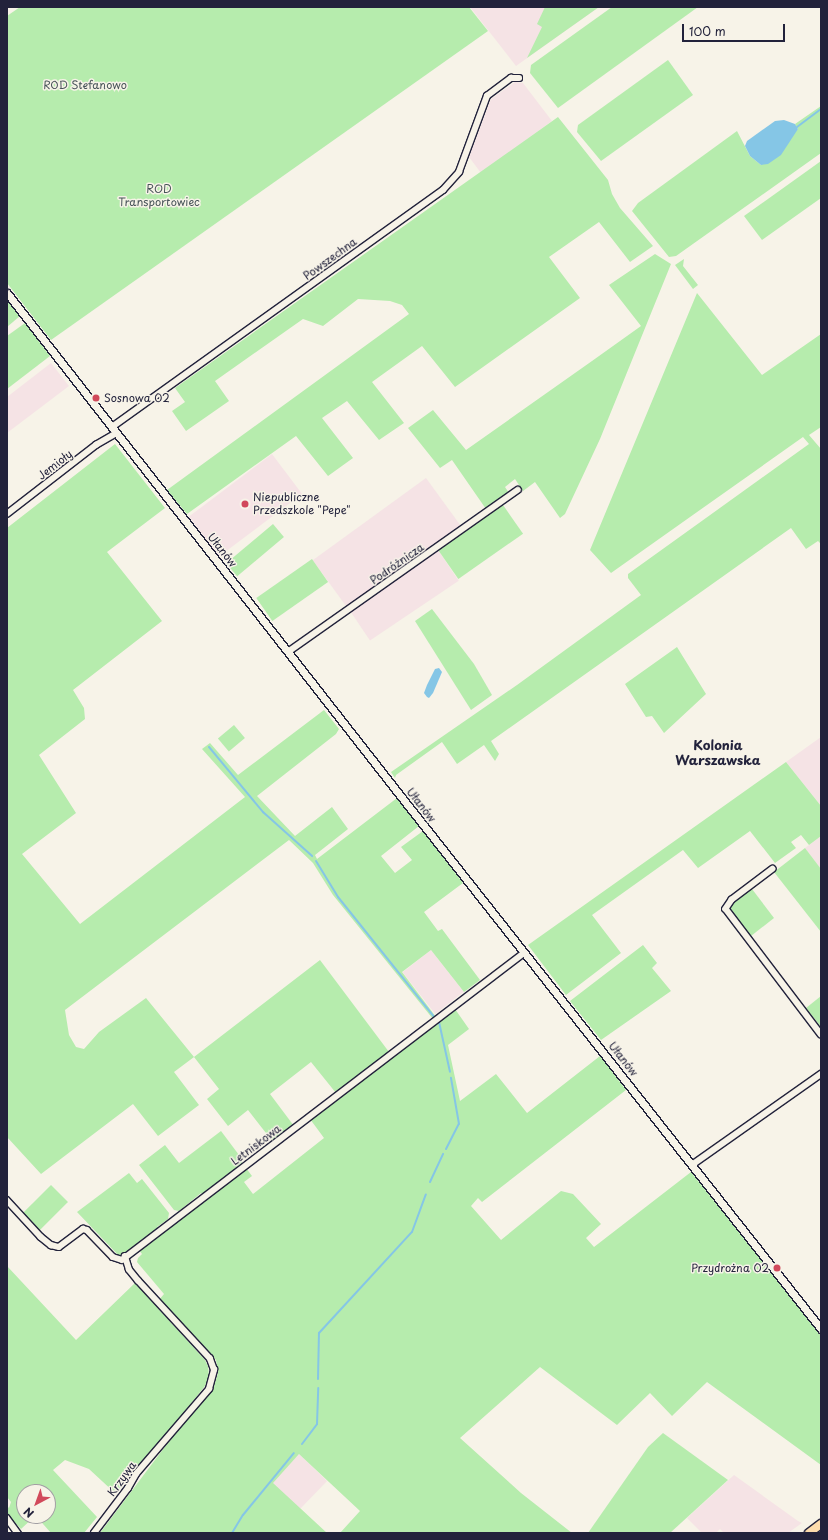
<!DOCTYPE html>
<html>
<head>
<meta charset="utf-8">
<style>
  body { margin:0 }
  #map { position:relative; width:828px; height:1540px; overflow:hidden; background:#f7f3e8; font-family:"Playpen Sans",sans-serif }
  div>[style] { position:absolute }
  [style*='--x'] { left:calc(var(--x)*1px); top:calc(var(--y)*1px); width:calc(var(--w)*1px); rotate:calc(var(--a)*1deg) }
  .built>* { inset:0; background:#f5e3e5; transform-origin:0 0 }
  .green>* { inset:0; background:#b6ecad; transform-origin:0 0 }
  .water>* { inset:0; background:#85c6e6 }
  .stream>* { height:2px; margin:-1px; padding:0 1px; transform-origin:1px; border-radius:1px; background:#85c6e6 }
  .roads { filter:drop-shadow(1px 0 #22223b) drop-shadow(-1px 0 #22223b) drop-shadow(0 1px #22223b) drop-shadow(0 -1px #22223b) }
  .street>* { height:5.5px; margin:-2.75px; padding:0 2.75px; transform-origin:2.75px; border-radius:2.75px; background:#f7f3e8 }
  .secondary>* { height:7px; margin:-3.5px; padding:0 3.5px; transform-origin:3.5px; border-radius:3.5px; background:#f7f3e8 }
  .primary>* { height:8px; margin:-4px; padding:0 4px; transform-origin:4px; border-radius:4px; background:#fddcac }
  .dots>* { width:11px; height:11px; translate:-50% -50%; box-sizing:border-box; border:2px solid #f7f3e8; border-radius:50% }
  span { translate:-50% -50%; white-space:nowrap; text-align:center; line-height:1.15; -webkit-text-stroke:3px #f7f3e8; paint-order:stroke }
  .park-label { font-size:11px; color:#475458 }
  .street-label { font-size:11px; color:#22223b }
  .poi-label { font-size:11px; color:#22223b }
  .left { translate:0 -50%; text-align:left }
  .right { translate:-100% -50%; text-align:right }
  .quarter-label { font-size:13px; color:#22223b; font-weight:700 }
  .frame { position:absolute; inset:0; border:8px solid #22223b; pointer-events:none }
  .north { position:absolute; left:16px; top:1484px; width:40px; height:40px; box-sizing:border-box; background:#f7f3e8; border:1px solid #a29fa3; border-radius:50%; rotate:221deg; font-size:11px; font-weight:700; line-height:16px; text-align:center; color:#22223b }
  .north::after { content:''; display:block; margin:auto; width:14px; height:18px; background:#d1495b; clip-path:polygon(50% 0,100% 100%,50% 72%,0 100%) }
  .scale { position:absolute; left:682px; top:24px; width:103px; height:18px; box-sizing:border-box; border:2px solid #22223b; border-top:0; padding-left:5px; font-size:12px; line-height:14px; white-space:nowrap; color:#22223b; -webkit-text-stroke:3px #f7f3e8; paint-order:stroke }
</style>
</head>
<body>
<div id="map">
  <div class="built">
    <div style="clip-path:polygon(470px 7px,599px 7px,516px 66px)"></div>
    <div style="clip-path:polygon(515px 82px,523px 83px,552px 121px,481px 173px,469px 157px,491px 99px)"></div>
    <div style="clip-path:polygon(51px 363px,69px 386px,7px 433px,7px 397px)"></div>
    <div style="left:272px;top:454px;width:50px;height:104px;rotate:53deg"></div>
    <div style="left:426px;top:478px;width:60px;height:140px;rotate:54deg"></div>
    <div style="left:438px;top:550px;width:37px;height:107px;rotate:56deg"></div>
    <div style="clip-path:polygon(821px 737px,821px 806px,786px 762px)"></div>
    <div style="clip-path:polygon(821px 836px,821px 869px,805px 848px)"></div>
    <div style="left:431px;top:950px;width:53px;height:36px;rotate:52deg"></div>
    <div style="left:299px;top:1454px;width:39px;height:40px;rotate:44deg"></div>
    <div style="clip-path:polygon(734px 1475px,798px 1521px,802px 1523px,788px 1533px,724px 1533px,720px 1529px,716px 1533px,702px 1533px,687px 1518px)"></div>
  </div>
  <div class="green">
    <div style="clip-path:polygon(20px 7px,469px 7px,488px 31px,51px 340px,7px 283px,7px 16px)"></div>
    <div style="clip-path:polygon(545px 7px,599px 7px,527px 58px,542px 27px,537px 24px)"></div>
    <div style="clip-path:polygon(612px 7px,698px 7px,558px 108px,530px 73px,531px 65px)"></div>
    <div style="clip-path:polygon(668px 60px,693px 95px,601px 161px,577px 132px,578px 125px)"></div>
    <div style="clip-path:polygon(821px 106px,821px 153px,676px 256px,669px 257px,632px 211px,638px 203px,737px 131px,750px 156px,761px 165px,798px 129px,795px 124px)"></div>
    <div style="clip-path:polygon(558px 117px,608px 180px,612px 194px,620px 208px,653px 246px,630px 262px,599px 222px,549px 257px,580px 298px,455px 387px,422px 346px,372px 382px,404px 423px,379px 440px,347px 401px,322px 418px,353px 458px,328px 476px,296px 436px,187px 514px,167px 490px,409px 314px,402px 305px,390px 301px,358px 299px,323px 326px,303px 319px,215px 381px,229px 401px,186px 431px,172px 411px,185px 402px,175px 388px)"></div>
    <div style="clip-path:polygon(821px 161px,821px 198px,762px 240px,744px 216px)"></div>
    <div style="clip-path:polygon(655px 254px,671px 264px,600px 439px,565px 514px,560px 518px,535px 482px,523px 491px,515px 479px,505px 487px,509px 493px,486px 509px,452px 460px,440px 468px,408px 428px,433px 410px,466px 450px,592px 361px,641px 326px,609px 285px)"></div>
    <div style="clip-path:polygon(684px 259px,683px 266px,698px 285px,693px 289px,675px 265px)"></div>
    <div style="clip-path:polygon(697px 293px,762px 375px,821px 334px,821px 427px,809px 435px,821px 449px,821px 544px,818px 541px,806px 549px,791px 528px,491px 741px,499px 754px,495px 761px,484px 745px,457px 764px,442px 742px,396px 775px,395px 778px,391px 772px,517px 685px,641px 595px,628px 578px,628px 574px,809px 444px,803px 437px,611px 573px,590px 550px)"></div>
    <div style="clip-path:polygon(7px 300px,20px 316px,7px 327px)"></div>
    <div style="clip-path:polygon(25px 323px,50px 356px,7px 389px,7px 336px)"></div>
    <div style="clip-path:polygon(115px 444px,165px 508px,107px 552px,162px 621px,73px 690px,84px 708px,85px 719px,39px 755px,76px 813px,22px 854px,80px 924px,245px 797px,202px 749px,210px 743px,238px 775px,324px 710px,339px 729px,336px 734px,257px 796px,295px 836px,332px 807px,348px 829px,315px 855px,317px 859px,397px 798px,419px 826px,381px 856px,395px 873px,412px 860px,401px 847px,423px 831px,463px 883px,424px 912px,438px 931px,442px 929px,480px 980px,464px 992px,431px 950px,402px 972px,436px 1017px,433px 1019px,333px 895px,313px 863px,289px 840px,65px 1010px,69px 1035px,76px 1047px,84px 1049px,99px 1032px,146px 998px,194px 1057px,320px 960px,389px 1052px,336px 1093px,311px 1062px,270px 1094px,294px 1126px,273px 1142px,248px 1110px,228px 1126px,207px 1099px,219px 1089px,194px 1057px,174px 1072px,199px 1105px,158px 1136px,133px 1104px,41px 1174px,7px 1137px,7px 528px)"></div>
    <div style="left:503px;top:505px;width:35px;height:79px;rotate:55deg"></div>
    <div style="left:273px;top:524px;width:17px;height:61px;rotate:50deg"></div>
    <div style="left:312px;top:559px;width:28px;height:68px;rotate:55deg"></div>
    <div style="clip-path:polygon(432px 609px,474px 664px,492px 695px,471px 710px,415px 621px)"></div>
    <div style="clip-path:polygon(677px 647px,706px 694px,664px 733px,652px 716px,646px 717px,625px 684px)"></div>
    <div style="left:234px;top:725px;width:17px;height:21px;rotate:50deg"></div>
    <div style="clip-path:polygon(786px 762px,821px 806px,821px 836px,809px 845px,801px 835px,791px 842px,796px 848px,775px 863px,750px 831px,698px 868px,683px 850px,592px 915px,621px 953px,566px 995px,528px 945px)"></div>
    <div style="clip-path:polygon(805px 848px,821px 869px,821px 932px,774px 872px)"></div>
    <div style="clip-path:polygon(752px 889px,774px 918px,751px 936px,730px 910px,731px 905px)"></div>
    <div style="clip-path:polygon(643px 945px,657px 963px,652px 968px,671px 991px,601px 1040px,570px 1001px)"></div>
    <div style="clip-path:polygon(821px 996px,821px 1027px,806px 1008px)"></div>
    <div style="clip-path:polygon(455px 1009px,469px 1029px,448px 1045px,460px 1101px,496px 1074px,527px 1113px,600px 1056px,626px 1090px,482px 1202px,478px 1198px,471px 1206px,501px 1240px,561px 1191px,573px 1194px,601px 1224px,586px 1238px,594px 1247px,691px 1172px,821px 1336px,821px 1465px,707px 1382px,672px 1416px,650px 1393px,617px 1425px,540px 1367px,460px 1438px,521px 1493px,572px 1533px,340px 1533px,360px 1511px,299px 1454px,273px 1483px,327px 1533px,100px 1533px,170px 1440px,213px 1389px,218px 1373px,216px 1360px,159px 1300px,164px 1294px,137px 1262px,138px 1258px,142px 1254px,139px 1250px,246px 1168px,252px 1176px,244px 1182px,253px 1194px,324px 1138px,310px 1119px)"></div>
    <div style="clip-path:polygon(221px 1131px,242px 1159px,242px 1165px,203px 1195px,201px 1193px,179px 1211px,174px 1210px,139px 1165px,165px 1145px,179px 1163px)"></div>
    <div style="clip-path:polygon(129px 1173px,137px 1183px,142px 1179px,169px 1213px,168px 1219px,157px 1227px,159px 1229px,121px 1258px,77px 1212px)"></div>
    <div style="left:51px;top:1185px;width:24px;height:40px;rotate:45deg"></div>
    <div style="clip-path:polygon(7px 1266px,76px 1340px,135px 1283px,205px 1360px,208px 1366px,209px 1377px,205px 1386px,165px 1436px,131px 1473px,116px 1494px,89px 1469px,65px 1460px,53px 1470px,97px 1517px,84px 1533px,51px 1533px,36px 1516px,48px 1516px,48px 1492px,24px 1492px,24px 1516px,35px 1516px,21px 1529px,7px 1514px,7px 1506px,9px 1508px,11px 1502px,7px 1497px)"></div>
    <div style="clip-path:polygon(663px 1433px,728px 1480px,670px 1533px,588px 1533px,648px 1447px)"></div>
  </div>
  <div class="water">
    <div style="clip-path:polygon(784px 120px,795px 124px,798px 129px,781px 155px,768px 164px,761px 165px,750px 156px,745px 146px,747px 141px,775px 121px)"></div>
    <div style="clip-path:polygon(439px 668px,442px 672px,433px 693px,429px 698px,427px 697px,424px 693px,427px 685px,435px 669px)"></div>
  </div>
  <div class="stream">
    <div style="--x:797;--y:127;--w:30;--a:-37"></div>
    <div style="--x:209;--y:747;--w:85;--a:50.3"></div>
    <div style="--x:263;--y:812;--w:66;--a:41.9"></div>
    <div style="--x:316;--y:861;--w:42;--a:58.6"></div>
    <div style="--x:338;--y:897;--w:155;--a:51.3"></div>
    <div style="--x:439;--y:1022;--w:51;--a:77.6"></div>
    <div style="--x:446;--y:1149;--w:28;--a:-63"></div>
    <div style="--x:459;--y:1124;--w:47;--a:-99.9"></div>
    <div style="--x:430;--y:1182;--w:31;--a:-65"></div>
    <div style="--x:318;--y:1379;--w:46;--a:-88.8"></div>
    <div style="--x:319;--y:1333;--w:137;--a:-47.4"></div>
    <div style="--x:412;--y:1232;--w:40;--a:-69.8"></div>
    <div style="--x:302;--y:1444;--w:25;--a:-53"></div>
    <div style="--x:317;--y:1424;--w:36;--a:-88"></div>
    <div style="--x:232;--y:1533;--w:21;--a:-59"></div>
    <div style="--x:243;--y:1515;--w:80;--a:-50.6"></div>
  </div>
  <div class="roads">
    <div class="street">
      <div style="--x:112;--y:427;--w:407;--a:-35.6"></div>
      <div style="--x:443;--y:190;--w:24;--a:-48"></div>
      <div style="--x:459;--y:172;--w:81;--a:-69.8"></div>
      <div style="--x:487;--y:96;--w:30;--a:-37"></div>
      <div style="--x:511;--y:78;--w:8;--a:0"></div>
      <div style="--x:7;--y:514;--w:113;--a:-37.8"></div>
      <div style="--x:96;--y:445;--w:24;--a:-30"></div>
      <div style="--x:288;--y:652;--w:281;--a:-35.2"></div>
      <div style="--x:773;--y:869;--w:51;--a:142.9"></div>
      <div style="--x:732;--y:900;--w:11;--a:124"></div>
      <div style="--x:726;--y:909;--w:157;--a:52.8"></div>
      <div style="--x:692;--y:1165;--w:158;--a:-35.2"></div>
      <div style="--x:7;--y:1200;--w:50;--a:47.4"></div>
      <div style="--x:41;--y:1237;--w:13;--a:39"></div>
      <div style="--x:51;--y:1245;--w:8;--a:14"></div>
      <div style="--x:59;--y:1247;--w:30;--a:-37"></div>
      <div style="--x:83;--y:1229;--w:4;--a:14"></div>
      <div style="--x:87;--y:1230;--w:37;--a:46"></div>
      <div style="--x:113;--y:1257;--w:9;--a:18"></div>
      <div style="--x:122;--y:1260;--w:506;--a:-37.37"></div>
      <div style="--x:7;--y:1518;--w:19;--a:54"></div>
      <div style="--x:94;--y:1533;--w:56;--a:-52.9"></div>
      <div style="--x:128;--y:1488;--w:16;--a:-60"></div>
      <div style="--x:136;--y:1474;--w:112;--a:-49.3"></div>
      <div style="--x:209;--y:1389;--w:20;--a:-75"></div>
      <div style="--x:214;--y:1370;--w:12;--a:-110"></div>
      <div style="--x:210;--y:1359;--w:106;--a:-132.7"></div>
      <div style="--x:138;--y:1281;--w:14;--a:-129"></div>
      <div style="--x:129;--y:1270;--w:14;--a:-107"></div>
    </div>
    <div class="secondary">
      <div style="--x:7;--y:293;--w:636;--a:51.96"></div>
      <div style="--x:399;--y:794;--w:681;--a:51.73"></div>
    </div>
    <div class="primary">
      <div style="--x:809;--y:1533;--w:15;--a:-37"></div>
    </div>
  </div>
  <div class="dots">
    <div style="left:96px;top:398px;background:#d1495b"></div>
    <div style="left:245px;top:504px;background:#d1495b"></div>
    <div style="left:777px;top:1268px;background:#d1495b"></div>
  </div>
  <div class="park-label">
    <span style="left:85px;top:85px">ROD Stefanowo</span>
    <span style="left:159px;top:196px">ROD<br>Transportowiec</span>
  </div>
  <div class="street-label">
    <span style="left:330px;top:259px;rotate:-36deg">Powszechna</span>
    <span style="left:55px;top:465px;rotate:-38deg">Jemioły</span>
    <span style="left:222px;top:550px;rotate:52deg">Ułanów</span>
    <span style="left:397px;top:564px;rotate:-35deg">Podróżnicza</span>
    <span style="left:421px;top:805px;rotate:52deg">Ułanów</span>
    <span style="left:623px;top:1059px;rotate:52deg">Ułanów</span>
    <span style="left:256px;top:1145px;rotate:-37deg">Letniskowa</span>
    <span style="left:122px;top:1479px;rotate:-54deg">Krzywa</span>
  </div>
  <div class="poi-label">
    <span class="left" style="left:104px;top:398px">Sosnowa 02</span>
    <span class="left" style="left:253px;top:504px">Niepubliczne<br>Przedszkole "Pepe"</span>
    <span class="right" style="left:769px;top:1268px">Przydrożna 02</span>
  </div>
  <div class="quarter-label">
    <span style="left:718px;top:753px">Kolonia<br>Warszawska</span>
  </div>
  <div class="frame"></div>
  <div class="north">N</div>
  <div class="scale">100 m</div>
</div>
</body>
</html>
